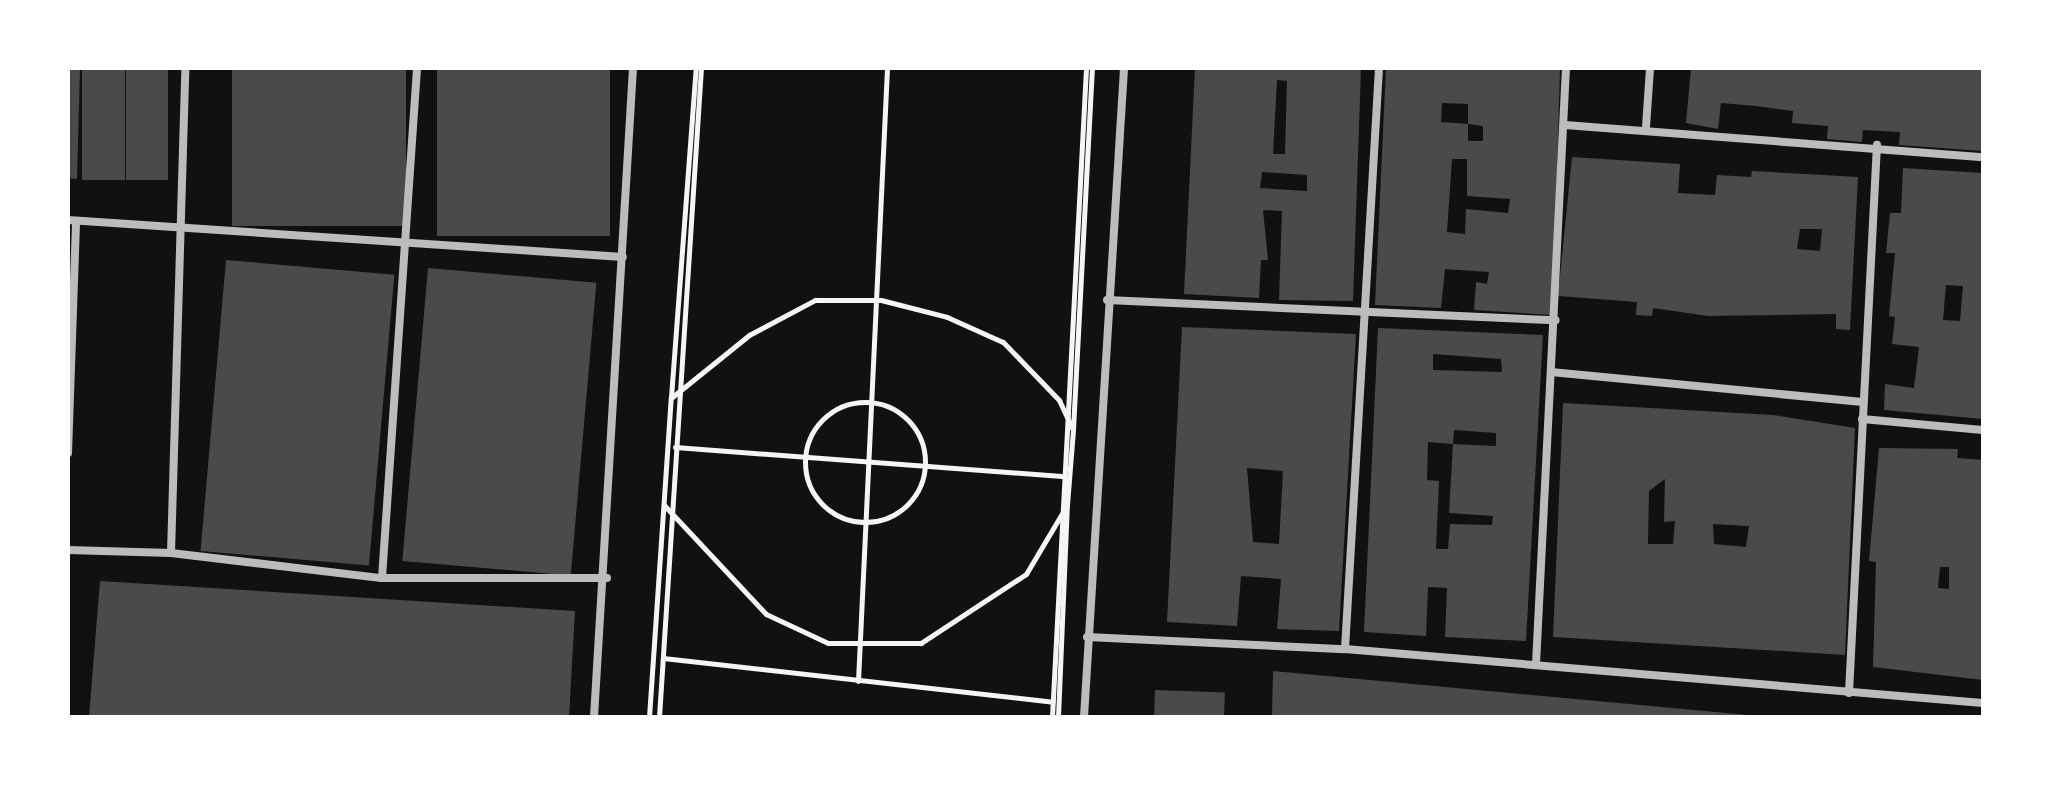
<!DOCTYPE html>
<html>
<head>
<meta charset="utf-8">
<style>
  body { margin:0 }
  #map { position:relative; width:2051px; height:785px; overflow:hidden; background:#111; font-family:"PT Sans",sans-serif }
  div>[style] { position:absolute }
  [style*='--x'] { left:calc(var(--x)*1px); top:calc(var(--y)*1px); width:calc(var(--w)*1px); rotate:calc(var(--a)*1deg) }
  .building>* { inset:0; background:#4a4a4a; transform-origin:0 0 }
  .path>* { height:5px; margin:-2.5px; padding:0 2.5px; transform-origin:2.5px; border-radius:2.5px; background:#f5f5f5 }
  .path>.ring { margin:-2.5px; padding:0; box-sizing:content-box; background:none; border:5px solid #f5f5f5; border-radius:50% }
  .minor>* { height:8px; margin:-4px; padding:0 4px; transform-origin:4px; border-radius:4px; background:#bcbcbc }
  span { translate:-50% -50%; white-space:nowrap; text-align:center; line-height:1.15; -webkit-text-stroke:8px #fff; paint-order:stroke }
  .frame { position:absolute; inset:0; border:70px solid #fff; pointer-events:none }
</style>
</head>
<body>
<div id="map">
  <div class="building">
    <div style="clip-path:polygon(68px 68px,80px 68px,77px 179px,68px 178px)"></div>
    <div style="left:82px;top:68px;width:43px;height:112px"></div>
    <div style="left:126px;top:68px;width:42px;height:112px"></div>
    <div style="left:232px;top:68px;width:174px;height:158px"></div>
    <div style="left:437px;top:68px;width:173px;height:168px"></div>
    <div style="clip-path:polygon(evenodd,1195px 68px,1361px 68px,1353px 301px,1279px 300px,1282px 211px,1263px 210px,1268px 260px,1261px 260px,1259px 298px,1184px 294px,1195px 68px,1277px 80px,1287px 81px,1285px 154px,1273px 154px,1277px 80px,1195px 68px,1262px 172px,1307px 175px,1307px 191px,1260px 188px,1262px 172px)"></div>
    <div style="clip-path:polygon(evenodd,1386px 68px,1560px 68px,1553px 315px,1474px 310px,1476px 282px,1487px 284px,1489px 272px,1445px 269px,1441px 308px,1375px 305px,1386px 68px,1442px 103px,1468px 104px,1468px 124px,1483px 126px,1483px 141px,1468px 141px,1468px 124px,1441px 122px,1442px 103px,1386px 68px,1452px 159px,1467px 159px,1467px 196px,1510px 199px,1508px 213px,1466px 209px,1465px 234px,1447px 232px,1452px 159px)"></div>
    <div style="clip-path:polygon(1691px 68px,1983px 68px,1983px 151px,1899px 145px,1900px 132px,1863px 130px,1862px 142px,1827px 139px,1828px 126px,1792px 123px,1793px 111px,1756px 106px,1721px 103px,1718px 129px,1686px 123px)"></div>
    <div style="clip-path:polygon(evenodd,1572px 157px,1680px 164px,1678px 193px,1715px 195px,1717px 175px,1751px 177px,1752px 171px,1858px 177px,1850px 330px,1836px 329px,1836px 314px,1708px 316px,1653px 308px,1652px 316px,1636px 315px,1637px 302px,1558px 296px,1572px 157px,1800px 229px,1822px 229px,1820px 251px,1797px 249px,1800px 229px)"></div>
    <div style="clip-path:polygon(evenodd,1903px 168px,1983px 173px,1983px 419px,1884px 410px,1885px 384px,1914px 388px,1919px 347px,1892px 344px,1895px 317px,1889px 316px,1895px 253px,1886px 253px,1890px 213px,1901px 213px,1903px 168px,1946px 285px,1963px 286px,1960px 321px,1943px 320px,1946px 285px)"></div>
    <div style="left:226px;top:260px;width:169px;height:292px;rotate:5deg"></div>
    <div style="left:428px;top:268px;width:169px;height:294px;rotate:5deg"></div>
    <div style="clip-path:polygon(evenodd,1182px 327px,1356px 334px,1339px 631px,1277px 629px,1281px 579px,1241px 576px,1237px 626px,1167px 622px,1182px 327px,1247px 468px,1283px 471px,1279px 544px,1253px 542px,1247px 468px)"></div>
    <div style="clip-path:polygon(evenodd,1378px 328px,1543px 335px,1526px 641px,1445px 637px,1447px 588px,1428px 587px,1426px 636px,1364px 632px,1378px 328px,1433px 354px,1501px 359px,1502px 372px,1433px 370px,1433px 354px,1378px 328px,1454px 430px,1496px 433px,1496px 446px,1453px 444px,1449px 513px,1493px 516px,1492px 525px,1450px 524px,1448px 549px,1436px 549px,1439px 481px,1427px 480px,1428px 442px,1453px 444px,1454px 430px)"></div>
    <div style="clip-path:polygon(evenodd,1563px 403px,1773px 415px,1855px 428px,1845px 655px,1553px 637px,1563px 403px,1665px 479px,1664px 522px,1675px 521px,1673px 544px,1648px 544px,1649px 491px,1665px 479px,1563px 403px,1713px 524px,1749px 526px,1746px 547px,1714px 544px,1713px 524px)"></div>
    <div style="clip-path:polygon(evenodd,1879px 448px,1958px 449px,1957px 458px,1983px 460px,1983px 680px,1873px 667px,1876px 562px,1869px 561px,1879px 448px,1940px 567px,1949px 567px,1949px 589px,1938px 588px,1940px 567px)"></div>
    <div style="clip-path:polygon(100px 581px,575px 611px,569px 717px,89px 717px)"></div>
    <div style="clip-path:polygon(1273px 671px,1748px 715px,1748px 717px,1272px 717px)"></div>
    <div style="left:1155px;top:690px;width:70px;height:27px;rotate:2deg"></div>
  </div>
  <div class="path">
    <div style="--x:671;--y:397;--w:330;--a:-85.7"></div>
    <div class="ring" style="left:805px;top:402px;width:115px;height:115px"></div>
    <div style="--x:1073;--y:429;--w:361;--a:-87"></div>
    <div style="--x:675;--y:447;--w:391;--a:4.3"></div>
    <div style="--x:663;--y:658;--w:392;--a:6.4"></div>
    <div style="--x:858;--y:681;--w:614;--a:-87.29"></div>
    <div style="--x:649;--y:717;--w:320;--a:-86.1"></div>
    <div style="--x:671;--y:398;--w:100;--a:-38.9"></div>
    <div style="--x:749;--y:335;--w:75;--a:-27.9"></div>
    <div style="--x:815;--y:300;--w:66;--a:0"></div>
    <div style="--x:881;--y:300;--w:68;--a:14.4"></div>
    <div style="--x:947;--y:317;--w:61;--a:24.1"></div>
    <div style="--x:1003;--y:342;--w:81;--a:46"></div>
    <div style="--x:1059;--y:400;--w:33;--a:65"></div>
    <div style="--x:1073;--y:430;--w:75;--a:94.6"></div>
    <div style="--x:1067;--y:505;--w:80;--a:120.7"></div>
    <div style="--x:1026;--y:574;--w:126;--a:146.7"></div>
    <div style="--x:921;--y:643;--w:93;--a:180"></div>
    <div style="--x:828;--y:643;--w:68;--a:-154.9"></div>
    <div style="--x:766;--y:614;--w:148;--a:-133.1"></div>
    <div style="--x:659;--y:717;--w:650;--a:-86.3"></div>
    <div style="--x:1052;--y:717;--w:650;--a:-87"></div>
    <div style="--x:1058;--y:717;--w:211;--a:-87.6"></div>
  </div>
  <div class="minor">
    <div style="--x:1565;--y:125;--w:419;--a:4.4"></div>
    <div style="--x:1646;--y:127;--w:59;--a:-86.1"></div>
    <div style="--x:68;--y:220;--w:556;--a:3.81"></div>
    <div style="--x:1107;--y:300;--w:449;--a:2.6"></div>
    <div style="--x:1551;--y:372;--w:313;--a:5.5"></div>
    <div style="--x:1862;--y:419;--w:121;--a:5.2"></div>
    <div style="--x:68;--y:453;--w:232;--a:-88"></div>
    <div style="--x:68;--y:550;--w:103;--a:1.7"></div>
    <div style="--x:171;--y:553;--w:212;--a:6.8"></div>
    <div style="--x:382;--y:578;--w:225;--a:0"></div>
    <div style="--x:171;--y:553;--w:485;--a:-88.3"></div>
    <div style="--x:382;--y:578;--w:511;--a:-86.07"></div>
    <div style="--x:1087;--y:637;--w:258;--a:2.7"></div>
    <div style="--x:1345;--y:649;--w:640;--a:4.84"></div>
    <div style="--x:1345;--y:649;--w:582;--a:-86.65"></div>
    <div style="--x:1536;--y:664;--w:597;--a:-87.12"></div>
    <div style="--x:1849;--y:693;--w:549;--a:-87.08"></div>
    <div style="--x:594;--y:717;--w:650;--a:-86.56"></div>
    <div style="--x:1084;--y:717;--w:650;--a:-86.47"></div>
  </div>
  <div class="frame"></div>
</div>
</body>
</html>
